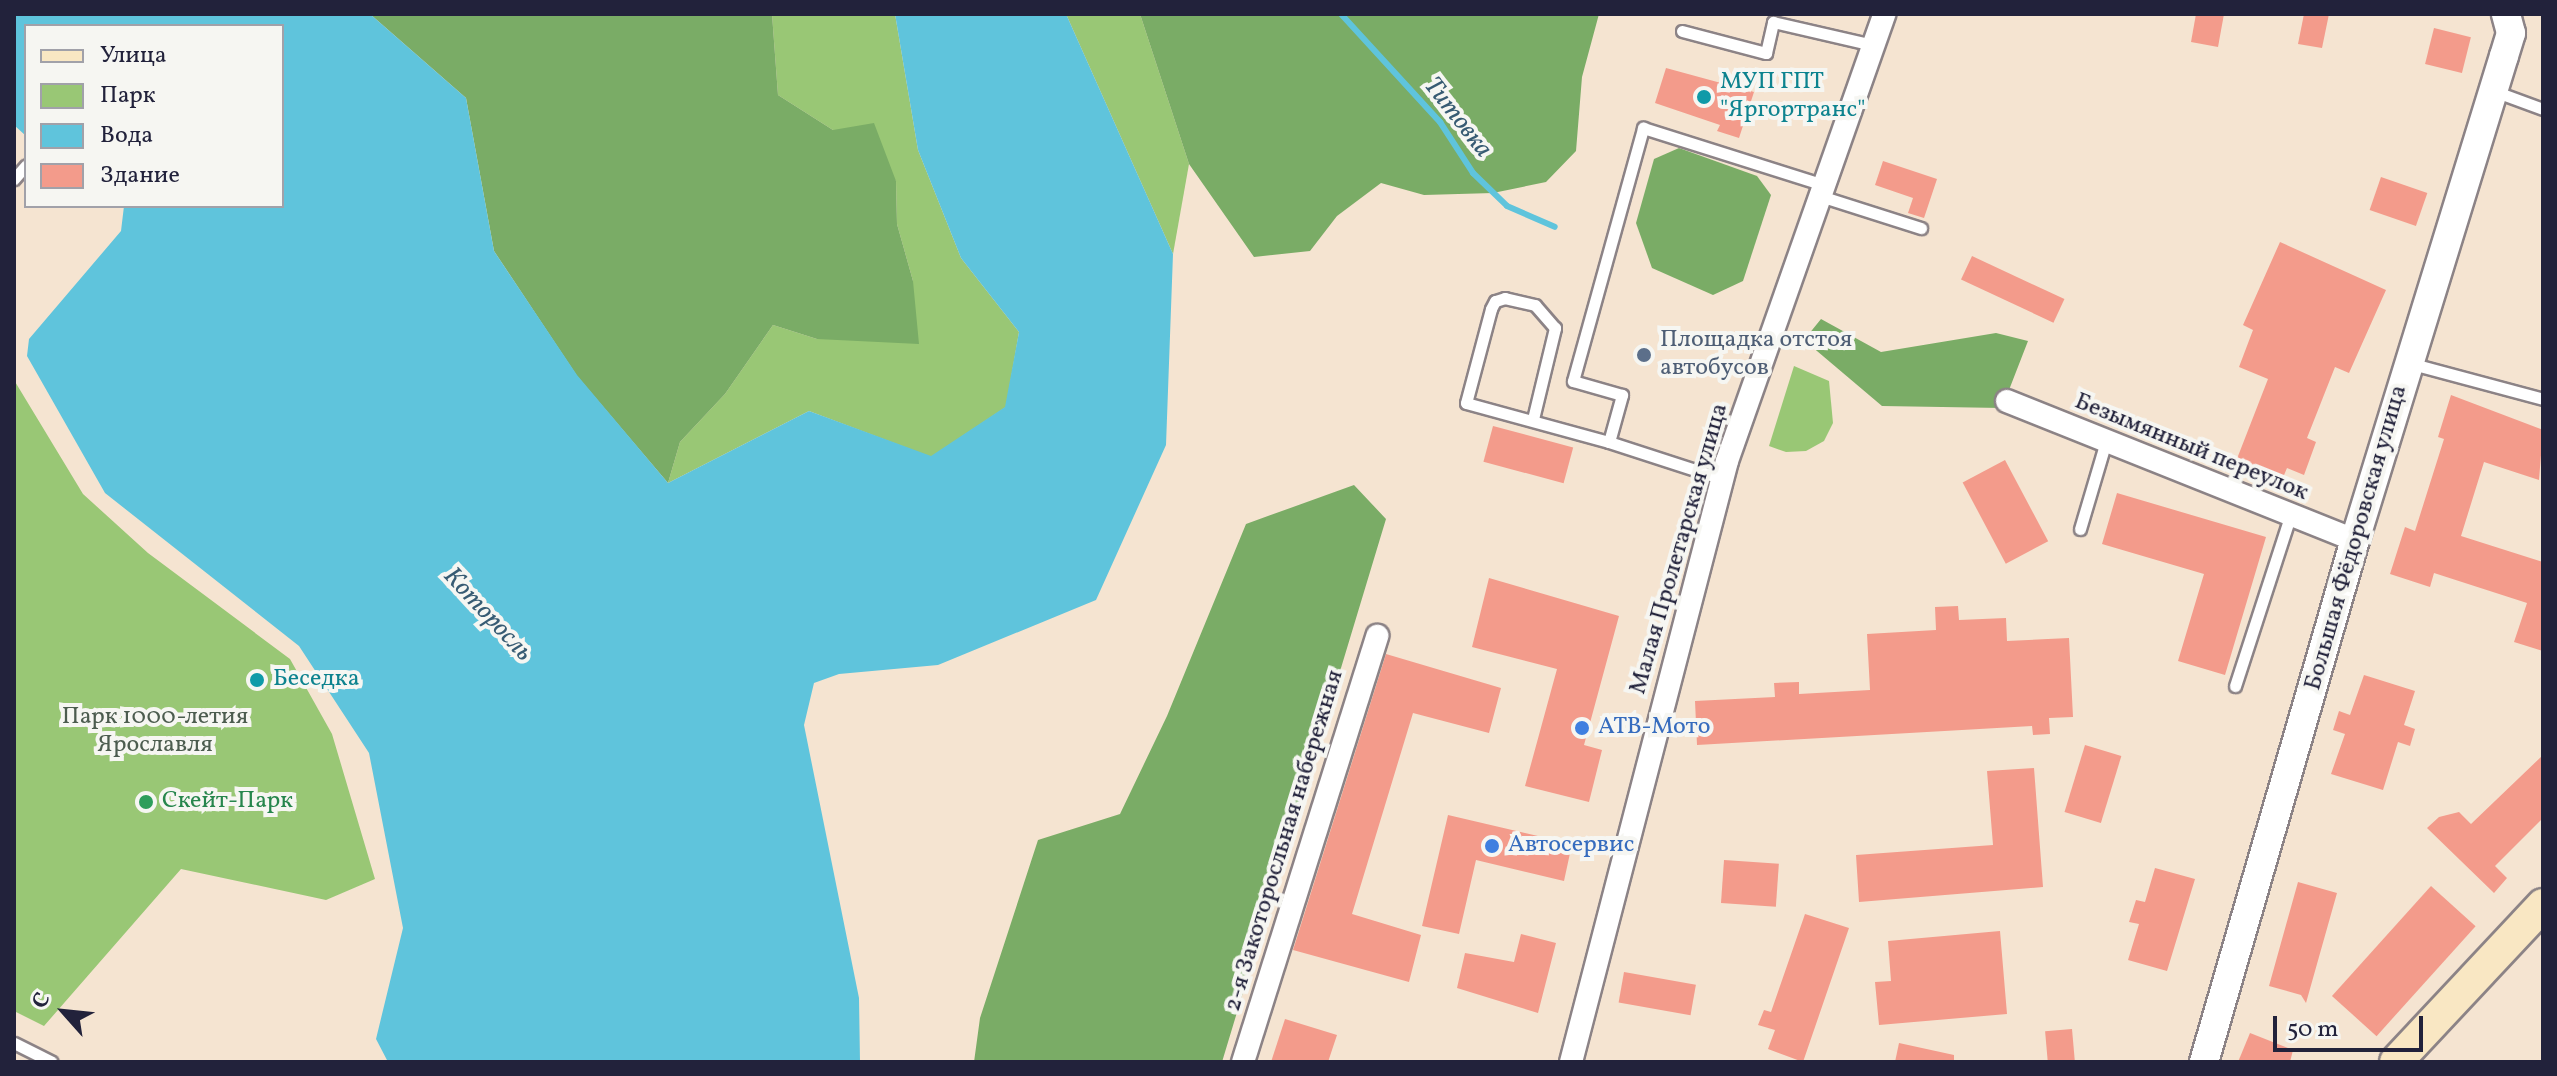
<!DOCTYPE html>
<html>
<head>
<meta charset="utf-8">
<style>
  body { margin:0 }
  #map { position:relative; width:2557px; height:1076px; overflow:hidden; background:#f5e4d1; font-family:Vollkorn,serif }
  div>[style] { position:absolute }
  [style*='--x'] { left:calc(var(--x)*1px); top:calc(var(--y)*1px); width:calc(var(--w)*1px); rotate:calc(var(--a)*1deg) }
  .green>* { inset:0; background:#99c775 }
  .forest>* { inset:0; background:#7aac66 }
  .water>* { inset:0; background:#5fc4dc }
  .stream>* { height:6px; margin:-3px; padding:0 3px; transform-origin:3px; border-radius:3px; background:#5fc4dc }
  .building>* { inset:0; background:#f39b8b; transform-origin:0 0 }
  .roads { filter:drop-shadow(2px 0 #8c8386) drop-shadow(-2px 0 #8c8386) drop-shadow(0 2px #8c8386) drop-shadow(0 -2px #8c8386) }
  .service>* { height:11px; margin:-5.5px; padding:0 5.5px; transform-origin:5.5px; border-radius:5.5px; background:#fff }
  .minor>* { height:22px; margin:-11px; padding:0 11px; transform-origin:11px; border-radius:11px; background:#fff }
  .tertiary>* { height:28px; margin:-14px; padding:0 14px; transform-origin:14px; border-radius:14px; background:#fff }
  .secondary>* { height:32px; margin:-16px; padding:0 16px; transform-origin:16px; border-radius:16px; background:#f9e7c3 }
  .dots>* { width:22px; height:22px; translate:-50% -50%; box-sizing:border-box; border:4px solid #f6f6f2; border-radius:50% }
  span { translate:-50% -50%; white-space:nowrap; text-align:center; line-height:1.15; -webkit-text-stroke:8px #f6f6f2; paint-order:stroke }
  .culture-label { font-size:24px; color:#0d838f }
  .left { translate:0 -50%; text-align:left }
  .service-label { font-size:24px; color:#4e5e75 }
  .street-label { font-size:24px; color:#22223b }
  .park-label { font-size:24px; color:#4c5c4f }
  .shop-label { font-size:24px; color:#366cbe }
  .leisure-label { font-size:24px; color:#27864d }
  .water-label { font-size:26px; color:#375b73; font-style:italic }
  .frame { position:absolute; inset:0; border:16px solid #22223b; pointer-events:none }
  .legend { position:absolute; left:24px; top:24px; width:260px; height:184px; box-sizing:border-box; background:#f6f6f2; border:2px solid #a1a1a9; margin:0; padding:10px 14px; list-style:none; font-size:24px; color:#22223b }
  .legend li { display:flex; align-items:center; gap:16px; height:40px }
  .legend b { width:40px; border:2px solid #a1a1a9 }
  .north { position:absolute; left:24px; top:972px; width:80px; height:80px; -webkit-text-stroke:6px #f6f6f2; paint-order:stroke; rotate:297deg; font-size:22px; font-weight:700; line-height:32px; text-align:center; color:#22223b }
  .north::after { content:''; display:block; margin:auto; width:28px; height:36px; background:#22223b; clip-path:polygon(50% 0,100% 100%,50% 72%,0 100%) }
  .scale { position:absolute; left:2273px; top:1016px; width:150px; height:36px; box-sizing:border-box; border:4px solid #22223b; border-top:0; padding-left:10px; font-size:24px; line-height:28px; white-space:nowrap; color:#22223b; -webkit-text-stroke:6px #f6f6f2; paint-order:stroke }
</style>
</head>
<body>
<div id="map">
  <div class="green">
    <div style="clip-path:polygon(772px 14px,895px 14px,918px 150px,961px 258px,1019px 332px,1006px 407px,931px 457px,809px 411px,668px 483px,680px 442px,725px 394px,773px 325px,817px 339px,913px 281px,897px 224px,896px 181px,833px 130px,778px 95px)"></div>
    <div style="clip-path:polygon(1066px 14px,1140px 14px,1189px 164px,1173px 254px)"></div>
    <div style="clip-path:polygon(1794px 366px,1829px 381px,1833px 423px,1824px 441px,1806px 451px,1786px 452px,1769px 446px)"></div>
    <div style="clip-path:polygon(14px 380px,83px 494px,148px 553px,290px 659px,332px 734px,375px 879px,326px 900px,181px 869px,44px 1026px,14px 1011px)"></div>
  </div>
  <div class="forest">
    <div style="clip-path:polygon(370px 14px,772px 14px,778px 95px,833px 130px,874px 123px,896px 181px,897px 224px,913px 281px,919px 344px,817px 339px,773px 325px,725px 394px,680px 442px,668px 483px,577px 376px,494px 251px,466px 98px)"></div>
    <div style="clip-path:polygon(1140px 14px,1599px 14px,1582px 77px,1576px 151px,1546px 182px,1493px 193px,1424px 195px,1381px 183px,1337px 216px,1310px 251px,1254px 257px,1189px 164px)"></div>
    <div style="clip-path:polygon(1679px 148px,1757px 176px,1771px 195px,1743px 281px,1713px 295px,1652px 268px,1636px 223px,1654px 159px)"></div>
    <div style="clip-path:polygon(1821px 319px,1881px 352px,1996px 333px,2028px 341px,2002px 408px,1882px 406px,1804px 340px)"></div>
    <div style="clip-path:polygon(1354px 485px,1386px 519px,1222px 1062px,974px 1062px,980px 1018px,1038px 840px,1120px 814px,1167px 716px,1246px 524px)"></div>
  </div>
  <div class="water">
    <div style="clip-path:polygon(14px 14px,370px 14px,466px 98px,494px 251px,577px 375px,668px 483px,809px 411px,931px 456px,1005px 407px,1019px 332px,961px 258px,918px 150px,895px 14px,1066px 14px,1173px 254px,1166px 445px,1096px 600px,938px 665px,839px 674px,814px 683px,804px 725px,859px 998px,860px 1062px,388px 1062px,376px 1039px,403px 928px,369px 753px,299px 646px,105px 493px,27px 356px,29px 339px,121px 231px,124px 206px,282px 206px,282px 26px,26px 26px,26px 136px,14px 125px)"></div>
  </div>
  <div class="stream">
    <div style="--x:1341;--y:14;--w:147;--a:47.5"></div>
    <div style="--x:1440;--y:122;--w:61;--a:57.1"></div>
    <div style="--x:1473;--y:173;--w:47;--a:44.1"></div>
    <div style="--x:1507;--y:206;--w:52;--a:23.6"></div>
  </div>
  <div class="building">
    <div style="clip-path:polygon(2196px 14px,2224px 14px,2218px 47px,2191px 42px)"></div>
    <div style="clip-path:polygon(2304px 14px,2329px 14px,2322px 48px,2298px 44px)"></div>
    <div style="left:2434px;top:28px;width:38px;height:37px;rotate:14deg"></div>
    <div style="clip-path:polygon(1666px 68px,1754px 92px,1739px 138px,1717px 131px,1720px 125px,1655px 103px)"></div>
    <div style="clip-path:polygon(1883px 161px,1937px 179px,1924px 218px,1908px 213px,1913px 198px,1875px 185px)"></div>
    <div style="left:2381px;top:177px;width:49px;height:35px;rotate:19deg"></div>
    <div style="clip-path:polygon(2280px 242px,2386px 290px,2349px 373px,2335px 367px,2307px 438px,2316px 442px,2304px 475px,2287px 468px,2279px 487px,2233px 469px,2268px 379px,2239px 367px,2253px 330px,2243px 325px)"></div>
    <div style="left:1972px;top:256px;width:102px;height:26px;rotate:25deg"></div>
    <div style="clip-path:polygon(2451px 395px,2543px 430px,2539px 480px,2484px 462px,2461px 536px,2543px 562px,2543px 651px,2514px 642px,2527px 603px,2434px 573px,2430px 587px,2390px 574px,2405px 527px,2415px 531px,2444px 439px,2438px 437px)"></div>
    <div style="left:1493px;top:426px;width:83px;height:37px;rotate:15deg"></div>
    <div style="left:2005px;top:460px;width:92px;height:48px;rotate:62deg"></div>
    <div style="clip-path:polygon(2117px 493px,2266px 537px,2225px 675px,2178px 661px,2204px 574px,2102px 544px)"></div>
    <div style="clip-path:polygon(1489px 578px,1619px 616px,1584px 745px,1602px 750px,1589px 802px,1525px 786px,1557px 669px,1472px 647px)"></div>
    <div style="clip-path:polygon(1958px 606px,1959px 620px,2006px 618px,2007px 641px,2069px 638px,2073px 717px,2049px 718px,2050px 734px,2033px 735px,2032px 726px,1697px 745px,1695px 701px,1775px 697px,1774px 683px,1799px 682px,1799px 694px,1870px 690px,1867px 634px,1936px 630px,1935px 607px)"></div>
    <div style="clip-path:polygon(1386px 654px,1501px 688px,1489px 733px,1413px 713px,1352px 914px,1421px 935px,1409px 982px,1293px 950px)"></div>
    <div style="clip-path:polygon(2364px 675px,2415px 691px,2404px 725px,2415px 729px,2410px 746px,2398px 742px,2383px 790px,2331px 774px,2345px 734px,2333px 730px,2339px 711px,2350px 715px)"></div>
    <div style="left:2085px;top:745px;width:38px;height:70px;rotate:17deg"></div>
    <div style="clip-path:polygon(2543px 755px,2543px 818px,2495px 866px,2507px 878px,2494px 893px,2427px 828px,2439px 817px,2459px 812px,2471px 824px)"></div>
    <div style="clip-path:polygon(2034px 768px,2043px 887px,1859px 902px,1856px 855px,1993px 845px,1987px 771px)"></div>
    <div style="clip-path:polygon(1448px 815px,1572px 844px,1564px 881px,1476px 860px,1459px 934px,1422px 926px)"></div>
    <div style="left:1724px;top:860px;width:55px;height:43px;rotate:4deg"></div>
    <div style="clip-path:polygon(2155px 868px,2195px 879px,2167px 971px,2128px 960px,2139px 924px,2129px 922px,2136px 900px,2145px 902px)"></div>
    <div style="clip-path:polygon(2298px 882px,2337px 893px,2306px 1003px,2301px 995px,2269px 986px)"></div>
    <div style="left:2431px;top:886px;width:60px;height:148px;rotate:42deg"></div>
    <div style="clip-path:polygon(1805px 914px,1849px 928px,1803px 1062px,1768px 1049px,1775px 1030px,1758px 1025px,1764px 1010px,1771px 1012px)"></div>
    <div style="clip-path:polygon(2000px 931px,2007px 1014px,1879px 1025px,1875px 982px,1891px 981px,1888px 941px)"></div>
    <div style="clip-path:polygon(1521px 934px,1556px 943px,1538px 1013px,1457px 988px,1465px 953px,1514px 962px)"></div>
    <div style="left:1624px;top:972px;width:73px;height:31px;rotate:10deg"></div>
    <div style="clip-path:polygon(1285px 1019px,1337px 1035px,1328px 1062px,1271px 1062px)"></div>
    <div style="left:2072px;top:1029px;width:33px;height:27px;rotate:85deg"></div>
    <div style="clip-path:polygon(2250px 1033px,2293px 1050px,2290px 1062px,2238px 1062px)"></div>
    <div style="clip-path:polygon(1899px 1043px,1954px 1055px,1954px 1062px,1895px 1062px)"></div>
  </div>
  <div class="roads">
    <div class="service">
      <div style="--x:1682;--y:31;--w:87;--a:14.7"></div>
      <div style="--x:1766;--y:53;--w:32;--a:-77"></div>
      <div style="--x:1773;--y:22;--w:103;--a:13"></div>
      <div style="--x:2494;--y:91;--w:52;--a:20.2"></div>
      <div style="--x:14;--y:179;--w:18;--a:-49"></div>
      <div style="--x:1820;--y:196;--w:106;--a:17.6"></div>
      <div style="--x:2409;--y:363;--w:139;--a:15"></div>
      <div style="--x:1533;--y:419;--w:94;--a:-76.4"></div>
      <div style="--x:1555;--y:328;--w:30;--a:-131"></div>
      <div style="--x:1535;--y:305;--w:31;--a:-167"></div>
      <div style="--x:1505;--y:298;--w:10;--a:163"></div>
      <div style="--x:1495;--y:301;--w:9;--a:117"></div>
      <div style="--x:1491;--y:309;--w:97;--a:104.9"></div>
      <div style="--x:1466;--y:403;--w:148;--a:15.3"></div>
      <div style="--x:1723;--y:479;--w:120;--a:-162"></div>
      <div style="--x:1609;--y:442;--w:49;--a:-74.5"></div>
      <div style="--x:1622;--y:395;--w:51;--a:-164.1"></div>
      <div style="--x:1573;--y:381;--w:263;--a:-74.5"></div>
      <div style="--x:1643;--y:128;--w:190;--a:17.5"></div>
      <div style="--x:2080;--y:529;--w:92;--a:-73.5"></div>
      <div style="--x:2235;--y:686;--w:178;--a:-72"></div>
      <div style="--x:14;--y:1043;--w:42;--a:26.6"></div>
    </div>
    <div class="minor">
      <div style="--x:2007;--y:401;--w:375;--a:21.8"></div>
      <div style="--x:1243;--y:1062;--w:447;--a:-72.5"></div>
      <div style="--x:1571;--y:1062;--w:621;--a:-75.45"></div>
      <div style="--x:1727;--y:461;--w:474;--a:-70.6"></div>
    </div>
    <div class="tertiary">
      <div style="--x:2204;--y:1062;--w:543;--a:-73.87"></div>
      <div style="--x:2355;--y:540;--w:506;--a:-72.89"></div>
      <div style="--x:2504;--y:56;--w:24;--a:-73"></div>
      <div style="--x:2511;--y:33;--w:20;--a:-105"></div>
    </div>
    <div class="secondary">
      <div style="--x:2396;--y:1062;--w:215;--a:-46.9"></div>
    </div>
  </div>
  <div class="dots">
    <div style="left:1704px;top:97px;background:#0f9aa8"></div>
    <div style="left:1644px;top:355px;background:#5c6f8a"></div>
    <div style="left:257px;top:680px;background:#0f9aa8"></div>
    <div style="left:1582px;top:728px;background:#3f7fe0"></div>
    <div style="left:146px;top:802px;background:#2e9e5b"></div>
    <div style="left:1492px;top:846px;background:#3f7fe0"></div>
  </div>
  <div class="culture-label">
    <span class="left" style="left:1720px;top:97px">МУП ГПТ<br>"Яргортранс"</span>
    <span class="left" style="left:273px;top:680px">Беседка</span>
  </div>
  <div class="service-label">
    <span class="left" style="left:1660px;top:355px">Площадка отстоя<br>автобусов</span>
  </div>
  <div class="street-label">
    <span style="left:2191px;top:448px;rotate:22deg">Безымянный переулок</span>
    <span style="left:2357px;top:538px;rotate:-74deg">Большая Фёдоровская улица</span>
    <span style="left:1680px;top:549px;rotate:-74deg">Малая Пролетарская улица</span>
    <span style="left:1285px;top:841px;rotate:-73deg">2-я Закоторосльная набережная</span>
  </div>
  <div class="park-label">
    <span style="left:155px;top:732px">Парк 1000-летия<br>Ярославля</span>
  </div>
  <div class="shop-label">
    <span class="left" style="left:1598px;top:728px">АТВ-Мото</span>
    <span class="left" style="left:1508px;top:846px">Автосервис</span>
  </div>
  <div class="leisure-label">
    <span class="left" style="left:162px;top:802px">Скейт-Парк</span>
  </div>
  <div class="water-label">
    <span style="left:1457px;top:118px;rotate:52deg">Титовка</span>
    <span style="left:487px;top:615px;rotate:47deg">Которосль</span>
  </div>
  <div class="frame"></div>
  <ul class="legend">
  <li><b style="height:10px;background:#f9e7c3"></b>Улица</li>
  <li><b style="height:22px;background:#99c775"></b>Парк</li>
  <li><b style="height:22px;background:#5fc4dc"></b>Вода</li>
  <li><b style="height:22px;background:#f39b8b"></b>Здание</li>
  </ul>
  <div class="north">С</div>
  <div class="scale">50 m</div>
</div>
</body>
</html>
